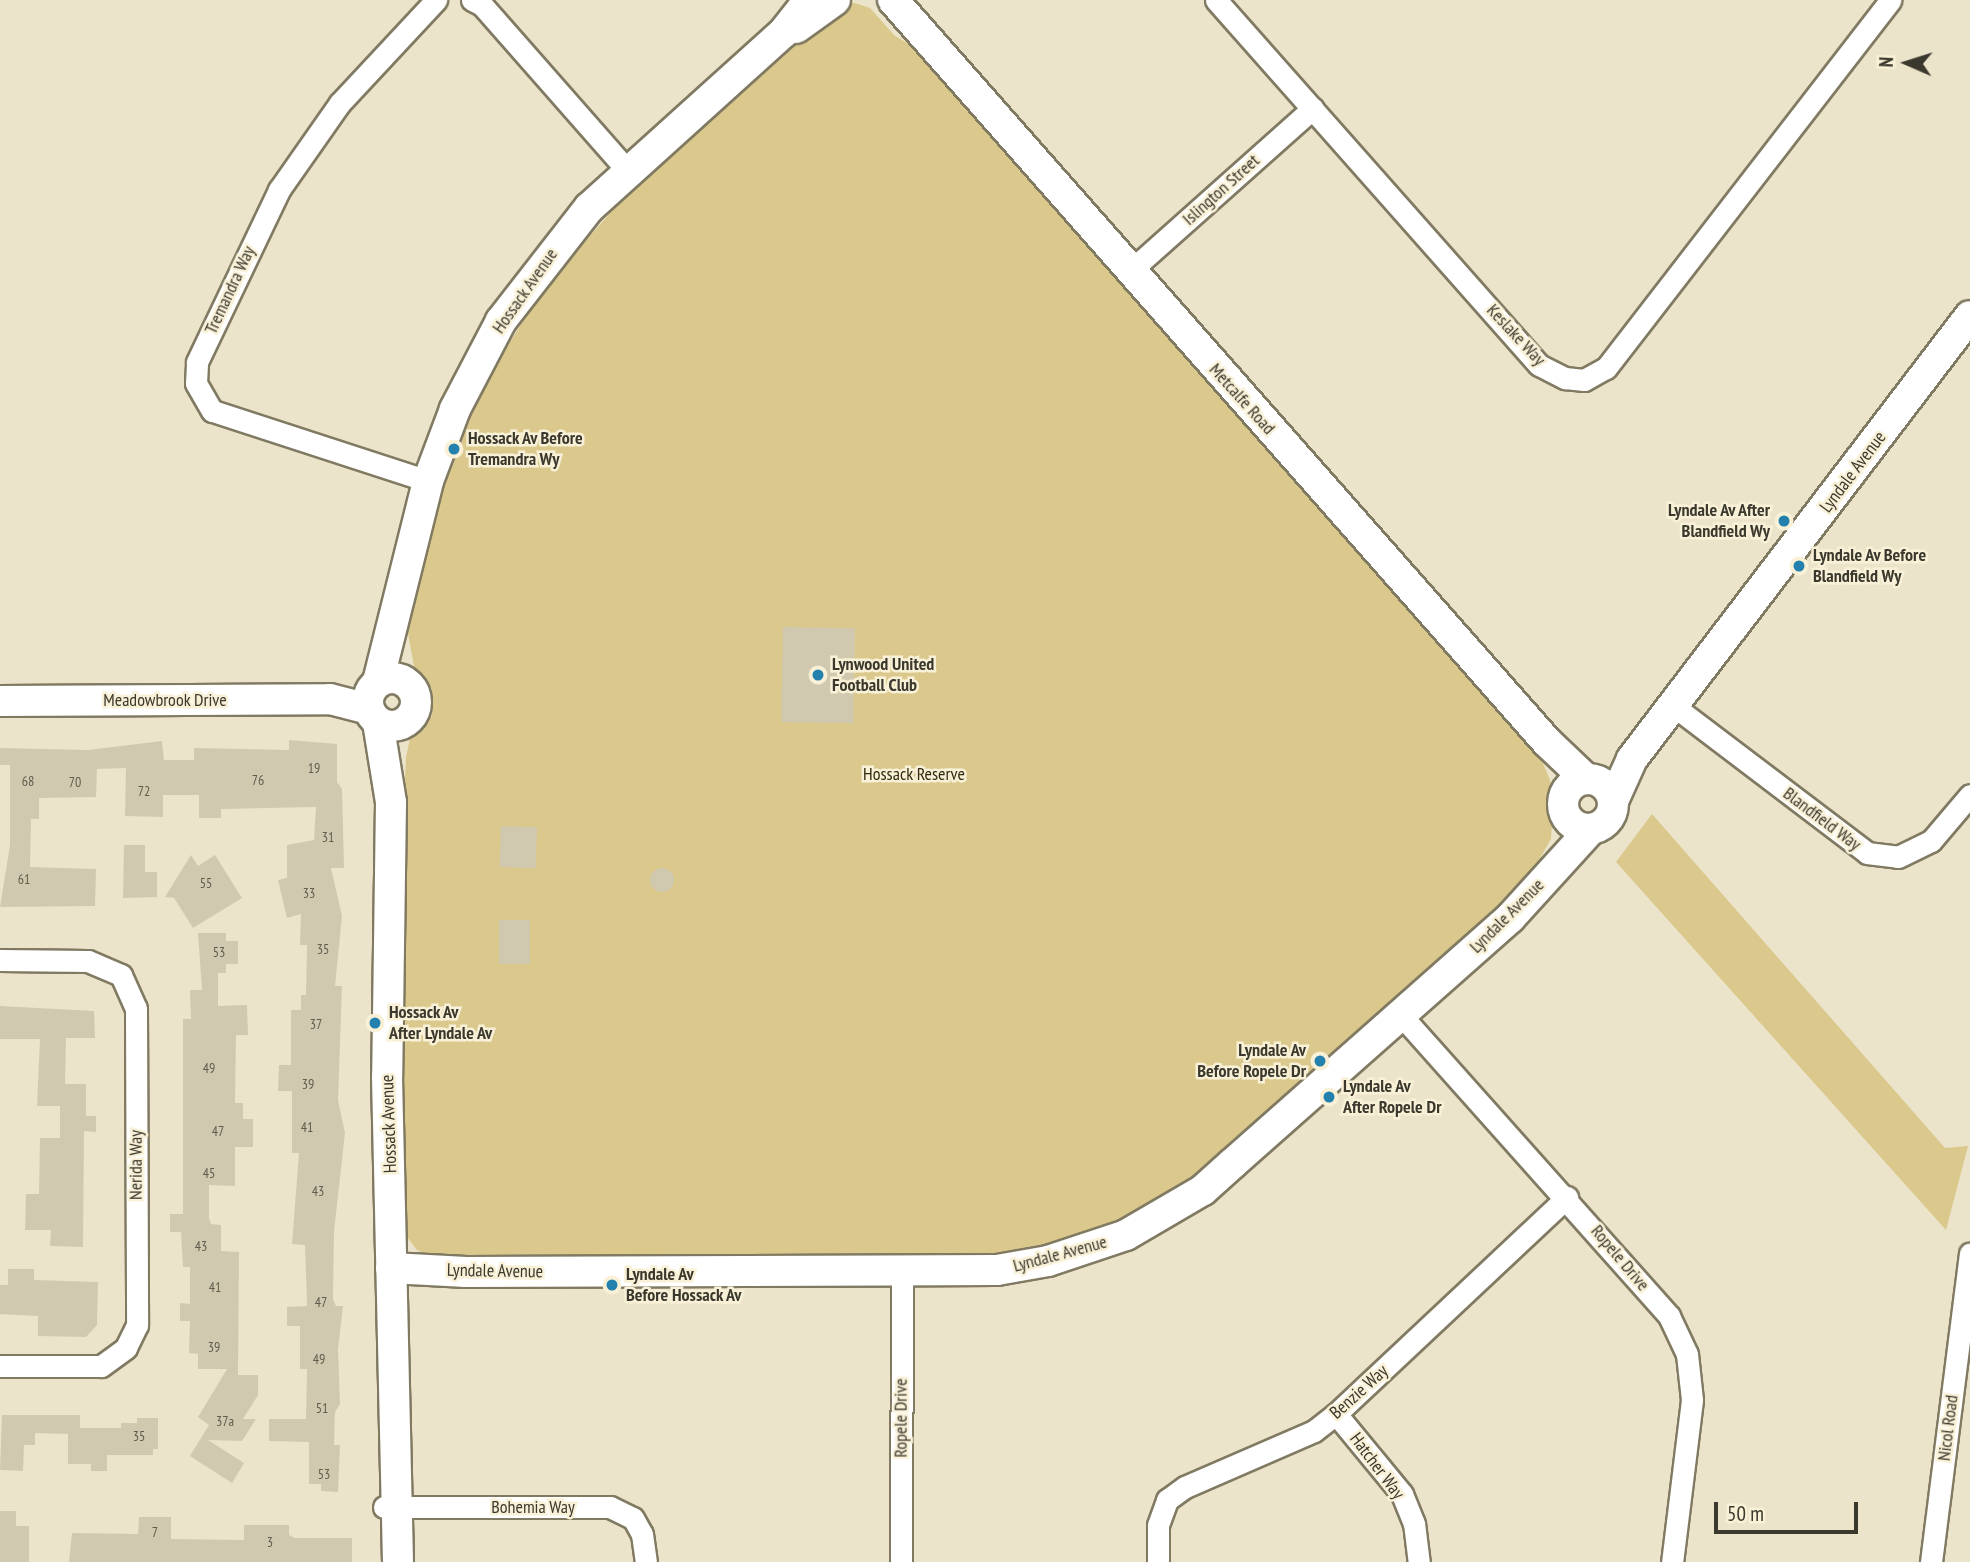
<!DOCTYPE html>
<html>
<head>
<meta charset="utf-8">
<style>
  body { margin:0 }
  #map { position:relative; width:1970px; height:1562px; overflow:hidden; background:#ece4ca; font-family:"PT Sans Narrow",sans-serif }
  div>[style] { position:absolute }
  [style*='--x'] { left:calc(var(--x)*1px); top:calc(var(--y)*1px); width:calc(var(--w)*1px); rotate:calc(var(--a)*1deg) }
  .green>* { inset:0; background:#dac88c }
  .building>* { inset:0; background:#d1c9af; transform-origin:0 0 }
  .round { border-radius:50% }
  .roads { filter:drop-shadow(2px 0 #817a62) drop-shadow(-2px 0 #817a62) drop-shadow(0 2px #817a62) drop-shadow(0 -2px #817a62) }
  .street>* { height:21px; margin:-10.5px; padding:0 10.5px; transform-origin:10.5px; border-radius:10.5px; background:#fff }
  .secondary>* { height:30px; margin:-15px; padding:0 15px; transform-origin:15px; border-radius:15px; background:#fff }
  .secondary>.ring { margin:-15px; padding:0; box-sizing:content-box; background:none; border:30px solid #fff; border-radius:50% }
  .dots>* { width:19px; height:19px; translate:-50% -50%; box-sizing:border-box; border:4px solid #f9f1d7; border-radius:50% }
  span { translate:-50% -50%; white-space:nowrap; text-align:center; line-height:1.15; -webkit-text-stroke:5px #f9f1d7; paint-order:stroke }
  .number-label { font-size:14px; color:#605c4e }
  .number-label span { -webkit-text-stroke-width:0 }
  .street-label { font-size:18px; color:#3b382d }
  .poi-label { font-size:18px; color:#3b382d; font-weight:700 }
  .left { translate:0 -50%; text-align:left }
  .right { translate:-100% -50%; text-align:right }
  .park-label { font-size:18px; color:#322a0e }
  .north { position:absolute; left:1872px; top:28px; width:70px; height:70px; -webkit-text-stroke:5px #f9f1d7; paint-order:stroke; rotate:273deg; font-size:19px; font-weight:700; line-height:28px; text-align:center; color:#3b382d }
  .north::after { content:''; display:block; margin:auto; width:24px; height:32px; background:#3b382d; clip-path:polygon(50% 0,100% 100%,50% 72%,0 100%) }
  .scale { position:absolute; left:1714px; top:1502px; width:144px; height:32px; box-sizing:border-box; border:4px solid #3b382d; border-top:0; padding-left:9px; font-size:21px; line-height:24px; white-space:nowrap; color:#3b382d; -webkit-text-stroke:5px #f9f1d7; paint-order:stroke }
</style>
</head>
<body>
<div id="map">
  <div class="green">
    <div style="clip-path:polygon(855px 3px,870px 8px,895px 36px,936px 59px,1540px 756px,1554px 790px,1551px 839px,1522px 890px,1191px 1183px,1142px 1215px,1090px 1237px,998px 1259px,433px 1257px,417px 1250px,404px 1233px,399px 931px,406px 757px,412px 730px,432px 716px,432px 689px,415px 672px,408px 633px,427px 526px,473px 403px,523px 321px,565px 264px,612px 211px,696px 133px,842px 4px)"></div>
    <div style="clip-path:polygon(1652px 814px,1945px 1148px,1968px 1146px,1946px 1230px,1616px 862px)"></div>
  </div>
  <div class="building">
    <div style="left:783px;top:627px;width:72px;height:95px;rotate:1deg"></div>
    <div style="clip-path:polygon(289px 740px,337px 744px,337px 782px,342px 789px,344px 868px,331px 868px,342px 916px,335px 986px,342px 986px,338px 1100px,345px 1133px,334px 1231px,333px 1299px,336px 1306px,343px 1306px,338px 1349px,340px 1404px,335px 1412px,334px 1445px,340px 1445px,338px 1492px,321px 1491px,321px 1484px,309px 1484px,309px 1442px,269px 1441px,269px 1419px,306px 1419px,307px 1369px,300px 1369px,300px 1326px,287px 1326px,287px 1307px,307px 1306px,305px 1245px,292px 1244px,299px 1153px,292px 1153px,292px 1091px,278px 1091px,279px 1065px,291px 1065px,291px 1010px,301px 1010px,301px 995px,306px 995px,307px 945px,300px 945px,301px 914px,287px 918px,278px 880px,287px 878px,287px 845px,314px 840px,316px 807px,221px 809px,221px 818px,199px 818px,199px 795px,163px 795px,163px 817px,125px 816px,126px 768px,97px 769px,96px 797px,39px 798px,39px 819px,31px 819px,30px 867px,96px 869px,95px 906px,0 907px,10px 845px,10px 765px,0 765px,0 748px,88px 750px,162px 741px,164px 760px,194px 760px,194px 748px,289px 750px)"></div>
    <div style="left:501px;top:826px;width:36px;height:41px;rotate:2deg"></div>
    <div style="clip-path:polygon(124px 845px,145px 845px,145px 872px,157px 872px,157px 897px,123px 898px)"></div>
    <div style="clip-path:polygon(191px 855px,198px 866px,215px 855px,242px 898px,193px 928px,174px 898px,165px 897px)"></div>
    <div class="round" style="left:650px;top:868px;width:24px;height:24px"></div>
    <div style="left:499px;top:920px;width:31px;height:44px"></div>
    <div style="clip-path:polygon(198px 933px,226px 933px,226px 941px,238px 941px,238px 964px,226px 964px,226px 973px,218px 973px,218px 1006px,247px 1005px,248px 1035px,236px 1035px,235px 1103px,243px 1103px,243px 1119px,253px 1119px,253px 1147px,235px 1147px,235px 1186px,209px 1185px,209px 1218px,211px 1224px,221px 1225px,221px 1251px,239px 1252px,238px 1375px,258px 1375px,258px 1395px,243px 1419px,256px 1419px,242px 1441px,208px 1440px,244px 1463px,232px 1483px,190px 1456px,209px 1425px,198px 1417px,227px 1369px,198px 1369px,198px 1354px,189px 1353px,190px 1321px,180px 1321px,180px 1303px,190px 1304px,190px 1267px,183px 1267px,181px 1232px,170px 1232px,170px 1214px,183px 1214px,183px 1019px,191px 1019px,190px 990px,202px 990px)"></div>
    <div style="clip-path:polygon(0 1006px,94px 1011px,95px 1038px,66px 1038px,65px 1084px,86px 1084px,86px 1116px,96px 1116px,96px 1132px,84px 1131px,83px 1247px,50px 1246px,51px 1230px,25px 1230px,26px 1194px,39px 1194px,40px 1138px,60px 1138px,60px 1106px,37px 1106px,40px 1039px,0 1039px)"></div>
    <div style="clip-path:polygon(8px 1269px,34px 1269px,34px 1280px,98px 1282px,97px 1325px,86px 1337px,38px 1336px,38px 1316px,0 1314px,0 1285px,8px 1285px)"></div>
    <div style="clip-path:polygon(2px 1415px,80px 1415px,80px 1428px,121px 1428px,121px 1423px,137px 1423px,137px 1418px,158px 1418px,158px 1449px,153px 1449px,153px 1455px,107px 1455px,107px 1471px,91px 1471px,91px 1464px,68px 1464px,68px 1434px,35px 1433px,35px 1445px,24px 1445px,23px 1471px,0 1470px)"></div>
    <div style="clip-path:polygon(0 1511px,16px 1511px,16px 1526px,29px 1526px,29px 1562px,0 1562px)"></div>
    <div style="clip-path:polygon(139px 1517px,171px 1517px,171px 1539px,244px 1540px,244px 1525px,289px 1525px,289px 1535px,295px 1538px,352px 1538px,352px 1562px,69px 1562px,72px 1533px,138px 1534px)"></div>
  </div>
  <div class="roads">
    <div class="street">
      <div style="--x:472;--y:0;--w:11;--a:27"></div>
      <div style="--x:482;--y:5;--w:221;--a:48.7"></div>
      <div style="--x:1216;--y:0;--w:487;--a:48.5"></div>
      <div style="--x:1539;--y:365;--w:29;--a:27"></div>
      <div style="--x:1565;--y:378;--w:19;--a:6"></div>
      <div style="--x:1584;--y:380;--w:25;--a:-29"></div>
      <div style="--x:1606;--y:368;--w:465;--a:-52.3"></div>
      <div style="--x:1129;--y:272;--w:246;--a:-41.7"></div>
      <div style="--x:428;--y:481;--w:227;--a:-162"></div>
      <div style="--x:212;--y:411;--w:32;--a:-120"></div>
      <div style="--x:196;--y:383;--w:21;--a:-87"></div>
      <div style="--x:197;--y:362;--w:191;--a:-64.5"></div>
      <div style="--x:279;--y:190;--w:106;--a:-55"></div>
      <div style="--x:340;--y:103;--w:141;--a:-47"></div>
      <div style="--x:1675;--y:707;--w:241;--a:37.2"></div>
      <div style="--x:1867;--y:853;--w:31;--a:7"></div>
      <div style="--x:1898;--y:857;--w:37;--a:-26"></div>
      <div style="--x:1931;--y:841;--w:60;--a:-49.7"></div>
      <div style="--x:0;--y:960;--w:88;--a:0.7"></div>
      <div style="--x:88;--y:961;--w:36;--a:23"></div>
      <div style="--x:121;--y:975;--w:36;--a:66"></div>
      <div style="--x:136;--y:1008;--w:317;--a:89.8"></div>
      <div style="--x:137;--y:1325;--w:25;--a:116"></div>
      <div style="--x:126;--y:1348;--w:31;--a:144"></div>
      <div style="--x:101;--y:1366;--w:101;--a:180"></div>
      <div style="--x:1401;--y:1015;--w:403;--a:48.3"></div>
      <div style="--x:1669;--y:1316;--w:42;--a:64.7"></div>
      <div style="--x:1687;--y:1354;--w:46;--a:83.8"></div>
      <div style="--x:1692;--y:1400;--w:163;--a:97"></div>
      <div style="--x:1336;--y:1414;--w:104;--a:50.5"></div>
      <div style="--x:1402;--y:1494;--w:31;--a:68"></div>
      <div style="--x:1414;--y:1523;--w:39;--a:83"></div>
      <div style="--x:384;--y:1507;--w:226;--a:0"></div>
      <div style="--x:610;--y:1507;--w:25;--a:26"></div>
      <div style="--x:633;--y:1518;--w:18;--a:61"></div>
      <div style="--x:642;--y:1534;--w:28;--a:82"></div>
      <div style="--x:901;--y:1562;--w:289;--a:-89.8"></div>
      <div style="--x:1158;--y:1562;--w:37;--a:-90"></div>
      <div style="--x:1158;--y:1525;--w:27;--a:-70"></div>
      <div style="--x:1167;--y:1500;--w:22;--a:-36"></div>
      <div style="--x:1185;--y:1487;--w:141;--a:-23.5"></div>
      <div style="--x:1314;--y:1431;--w:28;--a:-38"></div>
      <div style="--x:1336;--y:1414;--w:317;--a:-43.2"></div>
      <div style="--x:1931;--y:1562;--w:311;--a:-82.8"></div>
    </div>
    <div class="secondary">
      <div style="--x:893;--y:0;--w:989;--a:48.61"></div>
      <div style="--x:1547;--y:742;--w:54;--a:43.5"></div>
      <div style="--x:796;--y:28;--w:48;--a:-35.7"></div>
      <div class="ring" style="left:368px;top:678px;width:18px;height:18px"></div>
      <div style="--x:378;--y:682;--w:207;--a:-76"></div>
      <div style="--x:428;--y:481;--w:77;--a:-69.4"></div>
      <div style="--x:455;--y:409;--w:99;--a:-62.4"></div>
      <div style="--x:501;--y:321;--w:143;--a:-52.1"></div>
      <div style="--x:589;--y:208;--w:261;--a:-42.1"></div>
      <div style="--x:783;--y:33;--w:42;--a:-51.8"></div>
      <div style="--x:0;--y:701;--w:330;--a:-0.3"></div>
      <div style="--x:330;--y:699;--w:40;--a:14.4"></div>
      <div style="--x:378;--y:722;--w:81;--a:80.8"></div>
      <div style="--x:391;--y:802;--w:275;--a:90.8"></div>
      <div style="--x:387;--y:1077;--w:485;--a:88.7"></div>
      <div class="ring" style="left:1563px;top:779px;width:20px;height:20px"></div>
      <div style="--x:1613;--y:801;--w:46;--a:-65.7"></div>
      <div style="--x:1632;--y:759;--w:557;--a:-52.66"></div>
      <div style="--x:391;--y:1268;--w:75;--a:3.1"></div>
      <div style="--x:466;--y:1272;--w:531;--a:-0.22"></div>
      <div style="--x:997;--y:1270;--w:52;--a:-10"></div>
      <div style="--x:1048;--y:1261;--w:82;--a:-18.4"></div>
      <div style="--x:1126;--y:1235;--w:89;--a:-30.3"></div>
      <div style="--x:1203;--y:1190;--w:40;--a:-42"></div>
      <div style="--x:1233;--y:1163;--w:370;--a:-41.5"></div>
      <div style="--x:1510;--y:918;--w:120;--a:-47.7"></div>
    </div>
  </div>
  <div class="dots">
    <div style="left:454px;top:449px;background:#2481ae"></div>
    <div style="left:1784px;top:521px;background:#2481ae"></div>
    <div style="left:1799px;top:566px;background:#2481ae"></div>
    <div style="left:818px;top:675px;background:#2481ae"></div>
    <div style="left:375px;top:1023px;background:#2481ae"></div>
    <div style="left:1320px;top:1061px;background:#2481ae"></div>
    <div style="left:1329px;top:1097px;background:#2481ae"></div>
    <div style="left:612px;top:1285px;background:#2481ae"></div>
  </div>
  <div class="number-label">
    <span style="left:314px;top:768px">19</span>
    <span style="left:258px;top:780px">76</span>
    <span style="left:28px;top:781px">68</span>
    <span style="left:75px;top:782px">70</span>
    <span style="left:144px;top:791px">72</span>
    <span style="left:328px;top:837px">31</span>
    <span style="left:24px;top:879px">61</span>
    <span style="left:206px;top:883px">55</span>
    <span style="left:309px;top:893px">33</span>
    <span style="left:323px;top:949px">35</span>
    <span style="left:219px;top:952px">53</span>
    <span style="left:316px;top:1024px">37</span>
    <span style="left:209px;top:1068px">49</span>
    <span style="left:308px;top:1084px">39</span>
    <span style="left:307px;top:1127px">41</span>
    <span style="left:218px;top:1131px">47</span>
    <span style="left:209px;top:1173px">45</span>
    <span style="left:318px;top:1191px">43</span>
    <span style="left:201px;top:1246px">43</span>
    <span style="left:215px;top:1287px">41</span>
    <span style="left:321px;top:1302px">47</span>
    <span style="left:214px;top:1347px">39</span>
    <span style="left:319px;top:1359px">49</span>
    <span style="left:322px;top:1408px">51</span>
    <span style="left:225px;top:1421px">37a</span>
    <span style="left:139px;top:1436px">35</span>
    <span style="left:324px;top:1474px">53</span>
    <span style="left:155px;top:1532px">7</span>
    <span style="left:270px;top:1542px">3</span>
  </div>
  <div class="street-label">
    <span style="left:1221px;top:190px;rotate:-42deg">Islington Street</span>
    <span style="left:230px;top:290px;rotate:-65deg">Tremandra Way</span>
    <span style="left:525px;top:291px;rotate:-55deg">Hossack Avenue</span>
    <span style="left:1516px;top:335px;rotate:47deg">Keslake Way</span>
    <span style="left:1242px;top:399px;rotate:48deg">Metcalfe Road</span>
    <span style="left:1853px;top:472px;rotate:-53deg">Lyndale Avenue</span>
    <span style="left:165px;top:700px">Meadowbrook Drive</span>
    <span style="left:1822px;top:819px;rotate:37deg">Blandfield Way</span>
    <span style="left:1507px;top:916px;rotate:-45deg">Lyndale Avenue</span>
    <span style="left:389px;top:1124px;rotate:-92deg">Hossack Avenue</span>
    <span style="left:136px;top:1165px;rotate:-90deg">Nerida Way</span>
    <span style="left:1060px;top:1254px;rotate:-15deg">Lyndale Avenue</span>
    <span style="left:1620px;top:1258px;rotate:50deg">Ropele Drive</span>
    <span style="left:495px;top:1271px;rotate:1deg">Lyndale Avenue</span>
    <span style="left:1359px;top:1392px;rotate:-42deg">Benzie Way</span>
    <span style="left:901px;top:1418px;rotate:-90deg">Ropele Drive</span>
    <span style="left:1948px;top:1428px;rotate:-83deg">Nicol Road</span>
    <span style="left:1377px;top:1466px;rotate:53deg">Hatcher Way</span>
    <span style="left:533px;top:1507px">Bohemia Way</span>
  </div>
  <div class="poi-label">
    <span class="left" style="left:468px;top:449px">Hossack Av Before<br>Tremandra Wy</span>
    <span class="right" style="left:1770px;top:521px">Lyndale Av After<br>Blandfield Wy</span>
    <span class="left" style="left:1813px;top:566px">Lyndale Av Before<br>Blandfield Wy</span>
    <span class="left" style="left:832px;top:675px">Lynwood United<br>Football Club</span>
    <span class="left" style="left:389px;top:1023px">Hossack Av<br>After Lyndale Av</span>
    <span class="right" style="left:1306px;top:1061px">Lyndale Av<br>Before Ropele Dr</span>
    <span class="left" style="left:1343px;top:1097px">Lyndale Av<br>After Ropele Dr</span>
    <span class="left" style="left:626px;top:1285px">Lyndale Av<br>Before Hossack Av</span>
  </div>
  <div class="park-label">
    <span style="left:914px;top:774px">Hossack Reserve</span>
  </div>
  <div class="north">N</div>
  <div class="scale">50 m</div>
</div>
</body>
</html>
